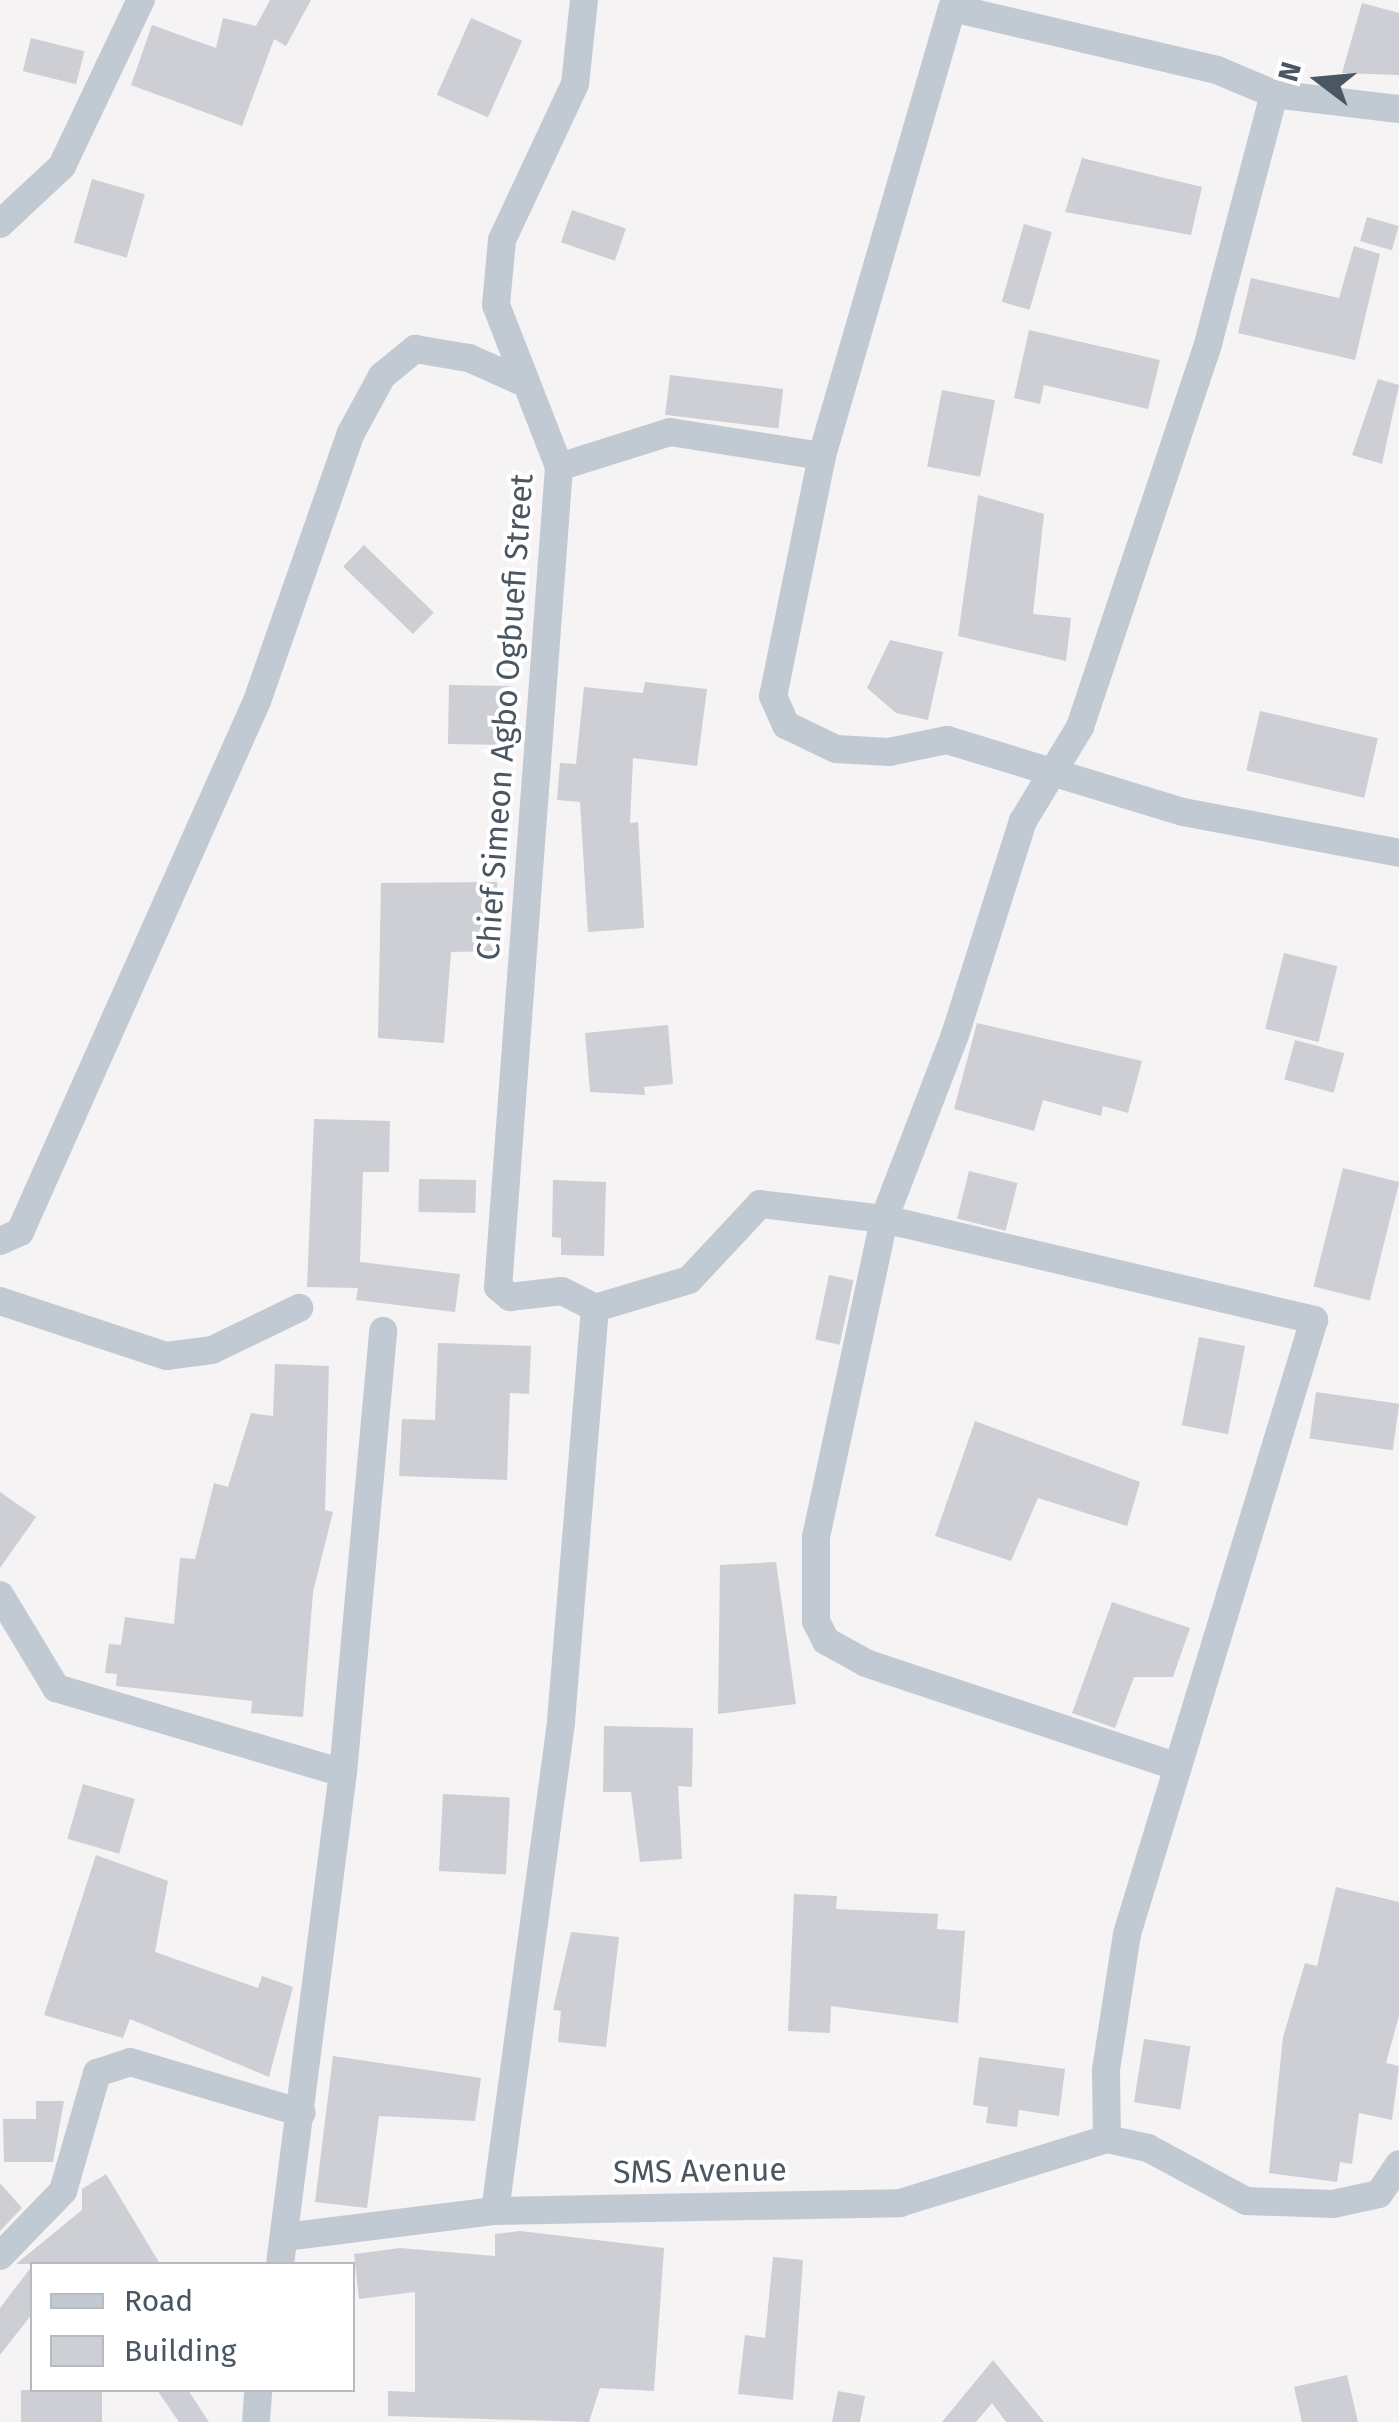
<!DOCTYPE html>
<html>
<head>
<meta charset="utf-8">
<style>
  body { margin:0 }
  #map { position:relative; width:1399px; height:2422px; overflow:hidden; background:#f5f3f3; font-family:"Fira Sans",sans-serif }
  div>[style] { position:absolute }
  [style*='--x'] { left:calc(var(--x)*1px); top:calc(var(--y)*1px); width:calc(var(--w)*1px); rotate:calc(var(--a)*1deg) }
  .building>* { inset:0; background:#cdcfd5; transform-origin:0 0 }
  .street>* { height:28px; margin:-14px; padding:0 14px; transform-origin:14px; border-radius:14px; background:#c1cad2 }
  span { translate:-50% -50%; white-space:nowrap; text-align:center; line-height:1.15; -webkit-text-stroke:8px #fff; paint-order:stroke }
  .street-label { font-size:32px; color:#4a5661 }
  .legend { position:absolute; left:30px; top:2262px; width:325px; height:130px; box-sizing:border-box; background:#fff; border:2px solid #b7bbc0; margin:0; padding:12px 18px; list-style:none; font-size:30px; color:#4a5661 }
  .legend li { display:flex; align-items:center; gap:20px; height:50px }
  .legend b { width:50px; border:2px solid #b7bbc0 }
  .north { position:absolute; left:1269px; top:30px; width:100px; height:100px; -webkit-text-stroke:8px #fff; paint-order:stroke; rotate:286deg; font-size:28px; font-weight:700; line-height:40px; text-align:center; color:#4a5661 }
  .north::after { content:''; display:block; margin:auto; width:35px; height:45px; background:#4a5661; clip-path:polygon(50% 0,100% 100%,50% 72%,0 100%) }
</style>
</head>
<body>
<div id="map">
  <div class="building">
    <div style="clip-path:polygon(270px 0,311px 0,286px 46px,274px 39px,242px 126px,131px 85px,152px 25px,216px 48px,223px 18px,256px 26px)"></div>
    <div style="clip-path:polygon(1362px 3px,1399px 13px,1399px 75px,1342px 73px)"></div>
    <div style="left:471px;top:18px;width:56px;height:84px;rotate:24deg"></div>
    <div style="left:31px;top:38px;width:55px;height:34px;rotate:14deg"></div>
    <div style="clip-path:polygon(1082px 158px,1202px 187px,1191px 235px,1065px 212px)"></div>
    <div style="left:92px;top:179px;width:55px;height:66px;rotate:16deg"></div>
    <div style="left:572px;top:210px;width:57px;height:34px;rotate:19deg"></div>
    <div style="left:1367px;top:217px;width:33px;height:25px;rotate:16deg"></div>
    <div style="left:1024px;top:224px;width:29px;height:81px;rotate:16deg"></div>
    <div style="clip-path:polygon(1354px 246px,1380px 254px,1355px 360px,1238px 333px,1251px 278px,1339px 298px)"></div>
    <div style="clip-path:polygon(1029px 330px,1160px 360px,1148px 409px,1044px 385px,1040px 404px,1014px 398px)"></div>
    <div style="left:670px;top:375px;width:114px;height:40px;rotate:7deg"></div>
    <div style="clip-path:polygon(1378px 379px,1399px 385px,1382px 464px,1352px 455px)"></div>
    <div style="left:942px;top:390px;width:54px;height:78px;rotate:11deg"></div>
    <div style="clip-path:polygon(978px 495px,1044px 514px,1033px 614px,1071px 618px,1066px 661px,958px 636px)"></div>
    <div style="left:364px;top:545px;width:97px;height:30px;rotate:44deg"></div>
    <div style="clip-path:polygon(890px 640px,943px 652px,928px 720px,896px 713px,867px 688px)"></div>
    <div style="clip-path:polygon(645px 682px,707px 689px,697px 766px,633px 758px,630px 823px,638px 822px,644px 928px,588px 932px,580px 802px,557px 800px,560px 763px,576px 764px,584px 687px,643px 693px)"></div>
    <div style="left:449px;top:685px;width:61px;height:59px;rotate:1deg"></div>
    <div style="left:1260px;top:711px;width:121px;height:61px;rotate:13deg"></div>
    <div style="clip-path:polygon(497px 882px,498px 951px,451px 952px,444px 1043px,378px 1038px,381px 883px)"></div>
    <div style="left:1284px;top:953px;width:55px;height:78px;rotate:14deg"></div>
    <div style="clip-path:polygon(977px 1023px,1142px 1061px,1128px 1113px,1103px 1106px,1101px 1116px,1043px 1100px,1034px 1131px,954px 1109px)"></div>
    <div style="clip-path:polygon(668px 1025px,673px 1084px,644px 1087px,645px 1095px,590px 1092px,585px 1033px)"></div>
    <div style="left:1295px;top:1040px;width:51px;height:41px;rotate:15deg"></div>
    <div style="clip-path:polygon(314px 1119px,390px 1121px,389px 1172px,363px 1172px,360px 1262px,460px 1274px,455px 1312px,356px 1300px,358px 1288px,307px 1287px)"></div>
    <div style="left:1343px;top:1168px;width:58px;height:122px;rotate:14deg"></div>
    <div style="left:969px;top:1171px;width:50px;height:49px;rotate:14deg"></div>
    <div style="left:419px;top:1179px;width:57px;height:33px;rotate:1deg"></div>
    <div style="clip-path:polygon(553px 1180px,606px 1182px,604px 1256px,561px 1255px,561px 1238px,552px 1237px)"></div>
    <div style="left:829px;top:1275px;width:25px;height:66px;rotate:12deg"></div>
    <div style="left:1199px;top:1337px;width:47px;height:90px;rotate:11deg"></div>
    <div style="clip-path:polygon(438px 1343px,531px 1346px,529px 1394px,510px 1393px,507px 1480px,399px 1476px,402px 1419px,435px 1420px)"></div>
    <div style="clip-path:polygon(275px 1364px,329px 1366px,325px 1510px,333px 1512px,313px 1592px,303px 1717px,251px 1713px,252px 1701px,116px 1686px,117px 1674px,105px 1673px,109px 1644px,121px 1645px,125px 1617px,174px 1624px,180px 1558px,195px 1559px,214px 1483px,228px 1487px,251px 1413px,273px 1416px)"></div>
    <div style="left:1316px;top:1392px;width:84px;height:47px;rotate:8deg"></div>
    <div style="clip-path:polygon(975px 1421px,1140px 1482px,1127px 1526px,1038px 1498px,1011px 1561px,935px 1536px)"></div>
    <div style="clip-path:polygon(0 1492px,36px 1517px,0 1568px)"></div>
    <div style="clip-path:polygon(776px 1562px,796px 1704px,718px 1714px,720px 1565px)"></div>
    <div style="clip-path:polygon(1112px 1602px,1190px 1628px,1173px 1677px,1134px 1677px,1115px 1728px,1072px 1713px)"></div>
    <div style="clip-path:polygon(604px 1726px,693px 1728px,692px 1787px,678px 1786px,682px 1859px,640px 1862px,631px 1792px,603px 1792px)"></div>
    <div style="left:83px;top:1784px;width:54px;height:57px;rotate:16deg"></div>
    <div style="left:443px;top:1794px;width:67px;height:77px;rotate:3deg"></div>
    <div style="clip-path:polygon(96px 1855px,168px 1881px,155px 1952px,258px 1988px,262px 1976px,293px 1987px,269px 2077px,130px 2019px,123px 2038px,44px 2015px)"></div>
    <div style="clip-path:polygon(1336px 1887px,1399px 1902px,1399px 2016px,1386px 2063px,1399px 2066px,1392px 2120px,1359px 2113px,1352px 2164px,1340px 2162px,1337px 2182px,1269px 2173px,1283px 2037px,1305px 1963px,1317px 1966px)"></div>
    <div style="clip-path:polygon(794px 1894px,837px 1896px,836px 1909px,938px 1914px,937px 1929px,965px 1931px,958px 2023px,831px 2006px,830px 2033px,788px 2031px)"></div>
    <div style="clip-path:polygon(571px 1932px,619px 1937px,606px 2047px,558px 2042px,561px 2011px,553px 2010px)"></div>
    <div style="left:1144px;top:2039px;width:47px;height:64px;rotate:9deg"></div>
    <div style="clip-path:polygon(333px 2056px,481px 2078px,475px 2121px,379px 2116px,367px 2208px,315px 2202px)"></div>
    <div style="clip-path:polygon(979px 2057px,1065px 2069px,1059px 2116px,1019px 2110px,1017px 2127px,986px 2123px,988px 2107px,973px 2105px)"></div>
    <div style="clip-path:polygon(36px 2101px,64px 2101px,53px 2162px,4px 2162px,3px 2119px,36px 2119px)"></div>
    <div style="clip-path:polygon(106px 2174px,160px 2264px,16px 2264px,82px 2210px,82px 2189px)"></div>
    <div style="clip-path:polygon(0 2183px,22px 2208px,0 2231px)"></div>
    <div style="clip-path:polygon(520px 2231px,664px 2248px,654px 2391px,600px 2388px,589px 2422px,388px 2416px,388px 2391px,415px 2392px,415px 2292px,359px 2299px,354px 2254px,400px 2248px,495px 2256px,495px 2234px)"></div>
    <div style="clip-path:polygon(773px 2257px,803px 2260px,793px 2400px,738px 2394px,745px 2335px,765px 2338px)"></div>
    <div style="clip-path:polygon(32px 2266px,32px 2314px,0 2355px,0 2308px)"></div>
    <div style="clip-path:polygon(993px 2360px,1044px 2422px,1006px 2422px,992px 2403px,976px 2422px,942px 2422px)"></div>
    <div style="clip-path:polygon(1347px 2375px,1358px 2422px,1302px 2422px,1294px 2387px)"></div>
    <div style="left:21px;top:2390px;width:81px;height:32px"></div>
    <div style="clip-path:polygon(157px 2390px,188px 2390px,209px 2422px,179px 2422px)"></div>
    <div style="clip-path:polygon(838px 2391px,865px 2396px,860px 2422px,832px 2422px)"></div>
  </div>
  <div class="street">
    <div style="--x:584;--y:0;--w:84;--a:96.1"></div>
    <div style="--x:575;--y:84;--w:172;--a:115.1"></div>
    <div style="--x:502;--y:240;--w:65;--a:95.3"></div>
    <div style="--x:496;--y:305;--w:174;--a:68.7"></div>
    <div style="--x:559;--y:467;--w:822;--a:94.25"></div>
    <div style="--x:498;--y:1287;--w:16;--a:40"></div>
    <div style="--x:510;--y:1297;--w:52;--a:-6.6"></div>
    <div style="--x:562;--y:1291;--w:37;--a:27"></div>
    <div style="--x:595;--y:1308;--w:98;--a:-16.6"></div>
    <div style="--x:689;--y:1280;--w:104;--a:-46.9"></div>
    <div style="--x:760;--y:1204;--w:125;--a:6.9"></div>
    <div style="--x:884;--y:1219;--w:442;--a:13.2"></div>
    <div style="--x:1314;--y:1320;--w:642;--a:106.94"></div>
    <div style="--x:1127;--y:1934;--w:138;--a:98.8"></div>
    <div style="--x:1106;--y:2070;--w:69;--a:89.2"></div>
    <div style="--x:1399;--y:109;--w:126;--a:-173.2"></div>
    <div style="--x:1274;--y:94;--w:62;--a:-157.2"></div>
    <div style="--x:1217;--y:70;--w:272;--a:-166.8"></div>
    <div style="--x:952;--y:8;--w:466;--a:106.2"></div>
    <div style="--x:822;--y:456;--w:245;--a:101.5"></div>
    <div style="--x:773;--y:696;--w:32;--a:66"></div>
    <div style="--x:786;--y:725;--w:55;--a:25.6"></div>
    <div style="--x:836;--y:749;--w:53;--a:3.2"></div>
    <div style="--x:889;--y:752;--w:59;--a:-11.7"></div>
    <div style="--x:947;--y:740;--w:247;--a:17"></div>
    <div style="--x:1183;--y:812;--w:220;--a:10.7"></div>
    <div style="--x:0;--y:224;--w:85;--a:-43.1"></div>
    <div style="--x:62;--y:166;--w:184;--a:-64.6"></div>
    <div style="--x:559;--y:467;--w:116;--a:-17.5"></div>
    <div style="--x:670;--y:432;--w:154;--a:9"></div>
    <div style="--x:0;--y:1241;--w:22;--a:-24"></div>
    <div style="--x:20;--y:1232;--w:581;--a:-65.95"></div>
    <div style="--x:257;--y:701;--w:284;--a:-70.7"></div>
    <div style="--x:351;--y:433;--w:65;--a:-61.5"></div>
    <div style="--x:382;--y:376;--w:43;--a:-39.3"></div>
    <div style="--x:415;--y:349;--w:55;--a:9.5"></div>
    <div style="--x:469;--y:358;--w:54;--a:24.2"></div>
    <div style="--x:0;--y:1301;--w:175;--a:18.3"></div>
    <div style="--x:166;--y:1356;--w:46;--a:-7.4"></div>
    <div style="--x:212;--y:1350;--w:97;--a:-25.8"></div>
    <div style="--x:0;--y:1595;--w:109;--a:58.9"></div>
    <div style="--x:56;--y:1688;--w:299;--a:16.5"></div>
    <div style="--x:1172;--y:1765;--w:323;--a:-161.6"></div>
    <div style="--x:866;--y:1663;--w:46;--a:-151.2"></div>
    <div style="--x:826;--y:1641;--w:22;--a:-117"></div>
    <div style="--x:816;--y:1621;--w:84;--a:-90"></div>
    <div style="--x:816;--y:1537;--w:325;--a:-77.9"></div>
    <div style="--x:884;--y:1219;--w:197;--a:-68.9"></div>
    <div style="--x:955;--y:1035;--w:225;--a:-72.4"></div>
    <div style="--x:1023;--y:821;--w:110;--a:-58.8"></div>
    <div style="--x:1080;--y:727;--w:404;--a:-71.5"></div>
    <div style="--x:1208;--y:344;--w:259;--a:-75.2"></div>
    <div style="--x:495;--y:2211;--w:494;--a:-82.3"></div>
    <div style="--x:561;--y:1721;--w:414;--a:-85.3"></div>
    <div style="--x:285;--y:2237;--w:212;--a:-7.1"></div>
    <div style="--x:495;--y:2211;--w:405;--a:-1.1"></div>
    <div style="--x:900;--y:2203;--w:217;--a:-17.2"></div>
    <div style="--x:1107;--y:2139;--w:42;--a:12.4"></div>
    <div style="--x:1148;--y:2148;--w:111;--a:28.4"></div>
    <div style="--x:1246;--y:2201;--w:87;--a:2"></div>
    <div style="--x:1333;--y:2204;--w:47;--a:-12.3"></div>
    <div style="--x:1379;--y:2194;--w:36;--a:-56"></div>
    <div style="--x:0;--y:2256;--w:91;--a:-45.9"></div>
    <div style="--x:63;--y:2191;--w:123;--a:-73.9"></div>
    <div style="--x:97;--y:2073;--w:35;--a:-18"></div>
    <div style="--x:130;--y:2062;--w:179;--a:16.5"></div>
    <div style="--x:280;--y:2264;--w:495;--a:-82.7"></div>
    <div style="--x:343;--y:1773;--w:444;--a:-84.8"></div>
    <div style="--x:256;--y:2422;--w:32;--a:-86"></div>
  </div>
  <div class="street-label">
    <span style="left:505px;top:717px;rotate:-86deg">Chief Simeon Agbo Ogbuefi Street</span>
    <span style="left:700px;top:2171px;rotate:-1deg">SMS Avenue</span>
  </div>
  <ul class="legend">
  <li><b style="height:12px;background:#c1cad2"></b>Road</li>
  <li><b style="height:28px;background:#cdcfd5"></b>Building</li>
  </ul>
  <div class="north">N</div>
</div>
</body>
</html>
